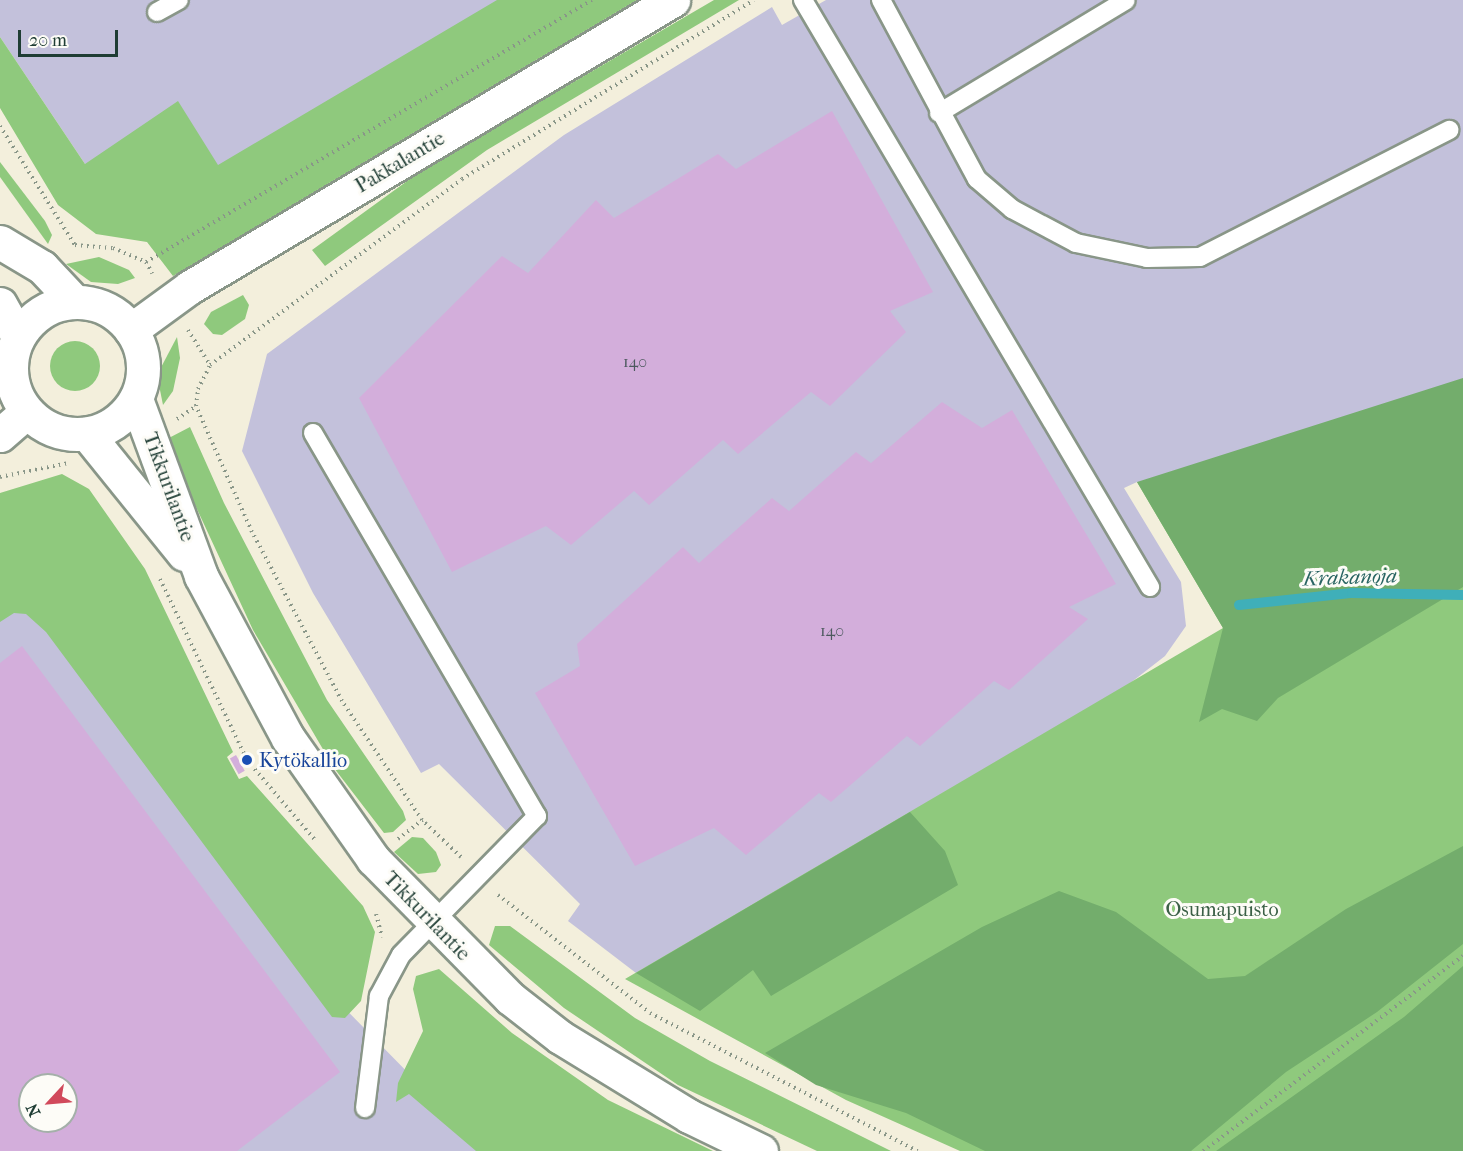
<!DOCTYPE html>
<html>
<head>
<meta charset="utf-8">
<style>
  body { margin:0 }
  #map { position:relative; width:1463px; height:1151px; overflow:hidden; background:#f3efdc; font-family:"IM FELL French Canon",serif }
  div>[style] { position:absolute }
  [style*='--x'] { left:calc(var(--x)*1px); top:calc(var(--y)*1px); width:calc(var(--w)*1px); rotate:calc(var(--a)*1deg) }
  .industrial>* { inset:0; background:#c3c1db }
  .green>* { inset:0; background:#8fc97d }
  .round { border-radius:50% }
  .forest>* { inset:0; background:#73ad6c }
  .stream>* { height:10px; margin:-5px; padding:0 5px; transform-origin:5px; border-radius:5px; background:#3fafb9 }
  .building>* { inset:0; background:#d3aedb; transform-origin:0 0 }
  .path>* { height:4px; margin-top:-2px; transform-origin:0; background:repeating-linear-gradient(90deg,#899688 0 1.5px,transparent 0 6px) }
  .roads { filter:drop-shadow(2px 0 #899688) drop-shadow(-2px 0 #899688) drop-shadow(0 2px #899688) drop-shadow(0 -2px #899688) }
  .service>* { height:18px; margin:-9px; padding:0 9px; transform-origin:9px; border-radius:9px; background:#fff }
  .minor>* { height:33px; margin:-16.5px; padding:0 16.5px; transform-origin:16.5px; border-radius:16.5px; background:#fff }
  .secondary>* { height:33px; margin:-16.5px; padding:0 16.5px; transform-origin:16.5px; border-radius:16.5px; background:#fff }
  .primary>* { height:33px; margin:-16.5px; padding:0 16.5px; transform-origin:16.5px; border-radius:16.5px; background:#fff }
  .primary>.ring { margin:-16.5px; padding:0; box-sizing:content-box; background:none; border:33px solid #fff; border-radius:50% }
  .dots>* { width:16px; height:16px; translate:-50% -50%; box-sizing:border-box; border:3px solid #fdfcf7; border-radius:50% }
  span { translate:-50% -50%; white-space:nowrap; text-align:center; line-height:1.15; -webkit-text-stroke:6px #fdfcf7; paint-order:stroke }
  .number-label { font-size:16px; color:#4c595e }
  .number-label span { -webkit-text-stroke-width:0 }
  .street-label { font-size:20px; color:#1f3d34 }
  .transit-label { font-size:20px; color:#164399 }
  .left { translate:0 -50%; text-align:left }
  .park-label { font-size:20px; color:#3b6046 }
  .water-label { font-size:21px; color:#2a6563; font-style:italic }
  .north { position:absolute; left:18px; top:1073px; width:60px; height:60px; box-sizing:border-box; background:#fdfcf7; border:2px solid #a4b0a9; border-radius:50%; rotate:244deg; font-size:16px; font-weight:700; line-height:24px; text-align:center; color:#1f3d34 }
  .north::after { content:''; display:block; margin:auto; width:21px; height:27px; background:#d1495b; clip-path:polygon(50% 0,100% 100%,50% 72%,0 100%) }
  .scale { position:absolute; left:18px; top:30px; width:100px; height:27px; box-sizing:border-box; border:3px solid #1f3d34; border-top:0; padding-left:8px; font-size:18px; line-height:21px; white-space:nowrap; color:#1f3d34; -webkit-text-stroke:4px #fdfcf7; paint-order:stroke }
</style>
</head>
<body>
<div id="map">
  <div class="industrial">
    <div style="clip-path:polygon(0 0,537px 0,176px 210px,85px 164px,0 37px)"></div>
    <div style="clip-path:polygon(826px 0,1463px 0,1463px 495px,1137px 482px,1124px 488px,1181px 582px,1186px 626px,1165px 656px,1129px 684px,636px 973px,568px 921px,580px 904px,439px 764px,421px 773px,313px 593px,242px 451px,267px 354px,564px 135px,772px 7px,782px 25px)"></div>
    <div style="clip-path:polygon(evenodd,28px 571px,315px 978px,422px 1087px,510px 1151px,0 1151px,0 576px,28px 571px,30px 1085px,66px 1085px,66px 1121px,30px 1121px,30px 1085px)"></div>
  </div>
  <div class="green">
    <div style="clip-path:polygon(497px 0,637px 0,173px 276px,147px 242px,96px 234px,58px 205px,0 108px,0 37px,85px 164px,178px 101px,218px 165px)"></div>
    <div style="clip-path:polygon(714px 0,739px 0,487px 150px,325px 266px,312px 250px,421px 171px)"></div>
    <div style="clip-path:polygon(0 162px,45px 221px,52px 235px,48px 244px,0 177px)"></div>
    <div style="clip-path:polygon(99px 257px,129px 270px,135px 278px,118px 284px,91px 282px,66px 264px)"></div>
    <div style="clip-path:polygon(243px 295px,249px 305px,245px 319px,222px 335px,213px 334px,204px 324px,211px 312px)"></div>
    <div style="clip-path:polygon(177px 337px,180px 358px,173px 391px,163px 405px,157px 375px)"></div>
    <div class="round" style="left:50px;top:341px;width:50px;height:50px"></div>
    <div style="clip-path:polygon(190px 427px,224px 503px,327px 700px,403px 811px,406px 820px,393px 832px,384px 833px,334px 768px,253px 630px,165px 440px)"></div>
    <div style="clip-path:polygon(62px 474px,89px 489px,145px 569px,233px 752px,227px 757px,239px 779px,247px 776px,363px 906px,375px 932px,361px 1001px,345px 1018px,332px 1017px,46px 632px,26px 614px,14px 613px,0 622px,0 493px)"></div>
    <div style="clip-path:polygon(1137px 482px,1463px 495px,1463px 1151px,960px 1151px,846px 1100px,625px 979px,1223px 628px)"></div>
    <div style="clip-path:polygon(412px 837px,423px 838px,436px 852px,441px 865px,436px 872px,418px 874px,394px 852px)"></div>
    <div style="clip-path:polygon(495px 926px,510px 926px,635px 1018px,710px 1061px,891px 1151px,817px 1151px,678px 1085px,564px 1008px,489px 945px)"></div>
    <div style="clip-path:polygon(439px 969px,512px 1033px,608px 1100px,713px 1151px,476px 1151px,409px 1094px,396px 1102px,398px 1083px,423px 1031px,413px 989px,416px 976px)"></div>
  </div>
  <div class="forest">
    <div style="clip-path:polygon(1463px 378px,1463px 587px,1278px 698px,1257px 721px,1222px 709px,1199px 722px,1223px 628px,1137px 482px)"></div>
    <div style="clip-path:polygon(910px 812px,945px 851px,958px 885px,771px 996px,753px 970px,700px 1011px,636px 973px)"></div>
    <div style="clip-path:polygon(1463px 846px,1463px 944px,1377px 1012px,1286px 1072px,1191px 1151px,985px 1151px,906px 1113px,816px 1085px,765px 1053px,982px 927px,1059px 891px,1116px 912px,1208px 979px,1245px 976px,1346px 909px)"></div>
    <div style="clip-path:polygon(1463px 966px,1463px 1151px,1216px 1151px,1404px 1017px)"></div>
  </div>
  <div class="stream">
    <div style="--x:1239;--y:605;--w:114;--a:-6.1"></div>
    <div style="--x:1352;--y:593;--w:111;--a:1"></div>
  </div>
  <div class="building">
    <div style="clip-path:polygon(832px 111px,933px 292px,890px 311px,906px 332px,830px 406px,811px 392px,738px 454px,723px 440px,649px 505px,634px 491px,571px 545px,546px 526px,452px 572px,359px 398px,502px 256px,528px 273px,596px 200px,614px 218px,718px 154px,736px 169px)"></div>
    <div style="clip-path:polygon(942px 402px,982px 428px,1012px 410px,1116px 584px,1069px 607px,1088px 619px,1009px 690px,994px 681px,920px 746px,907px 736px,831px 802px,819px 793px,746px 855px,714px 828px,635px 866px,535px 693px,580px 666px,577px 644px,683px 547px,699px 563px,772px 498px,789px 511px,856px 452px,871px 463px)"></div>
    <div style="clip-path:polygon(evenodd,22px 646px,340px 1072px,237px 1151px,0 1151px,0 663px,22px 646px,30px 1085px,66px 1085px,66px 1121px,30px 1121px,30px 1085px)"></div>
    <div style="left:236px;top:755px;width:18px;height:7px;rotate:61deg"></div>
  </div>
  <div class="path">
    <div style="--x:0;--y:126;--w:141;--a:57.8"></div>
    <div style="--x:75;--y:245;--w:38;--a:5"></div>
    <div style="--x:113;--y:248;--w:36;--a:23"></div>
    <div style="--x:146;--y:262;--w:13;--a:61"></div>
    <div style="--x:146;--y:262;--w:517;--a:-30.43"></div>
    <div style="--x:188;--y:330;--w:41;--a:57.8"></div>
    <div style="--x:177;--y:419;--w:23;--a:-34"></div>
    <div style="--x:0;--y:477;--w:69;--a:-11.6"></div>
    <div style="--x:160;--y:579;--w:201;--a:64.3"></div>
    <div style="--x:247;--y:760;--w:106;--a:49.6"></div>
    <div style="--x:398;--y:839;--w:31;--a:-38"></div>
    <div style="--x:461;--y:857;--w:54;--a:-136.5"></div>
    <div style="--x:422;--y:820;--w:143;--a:-123.9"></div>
    <div style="--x:342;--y:701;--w:191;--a:-118"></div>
    <div style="--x:252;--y:532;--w:138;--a:-114"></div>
    <div style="--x:196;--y:406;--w:17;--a:-83"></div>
    <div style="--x:198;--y:389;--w:27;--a:-63"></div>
    <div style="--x:210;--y:365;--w:313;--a:-36.4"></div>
    <div style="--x:462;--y:179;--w:342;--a:-31.5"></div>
    <div style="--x:498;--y:895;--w:192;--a:37.8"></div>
    <div style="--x:650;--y:1013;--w:301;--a:27.3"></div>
    <div style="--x:376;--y:914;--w:24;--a:75"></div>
    <div style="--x:1203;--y:1151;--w:325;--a:-36.9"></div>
  </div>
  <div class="roads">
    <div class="service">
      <div style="--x:803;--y:0;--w:682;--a:59.41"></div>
      <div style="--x:881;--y:0;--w:203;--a:61.8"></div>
      <div style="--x:977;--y:179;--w:46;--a:40.6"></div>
      <div style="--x:1012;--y:209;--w:72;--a:28"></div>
      <div style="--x:1076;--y:243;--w:73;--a:11.9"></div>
      <div style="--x:1147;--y:258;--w:53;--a:-1.1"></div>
      <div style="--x:1200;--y:257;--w:280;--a:-27"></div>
      <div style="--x:157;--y:12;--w:25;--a:-29"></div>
      <div style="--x:939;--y:113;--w:218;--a:-31.1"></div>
      <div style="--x:313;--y:433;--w:444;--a:59.7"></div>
      <div style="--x:537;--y:816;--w:194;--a:134.4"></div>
      <div style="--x:401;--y:955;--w:47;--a:118.2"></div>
      <div style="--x:379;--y:996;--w:113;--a:97.1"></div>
    </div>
    <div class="minor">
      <div style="--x:0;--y:435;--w:35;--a:-41"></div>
    </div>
    <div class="secondary">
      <div style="--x:131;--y:330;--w:73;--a:-36.1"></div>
      <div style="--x:190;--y:287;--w:562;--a:-30.72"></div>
    </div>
    <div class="primary">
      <div style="--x:0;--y:242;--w:49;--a:30.8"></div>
      <div style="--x:42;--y:267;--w:47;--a:46.7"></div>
      <div class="ring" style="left:11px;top:302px;width:99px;height:99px"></div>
      <div style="--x:0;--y:304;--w:37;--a:61"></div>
      <div style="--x:136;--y:399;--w:189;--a:69.8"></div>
      <div style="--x:201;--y:576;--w:184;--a:61.8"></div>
      <div style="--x:288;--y:738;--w:148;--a:54.9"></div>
      <div style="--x:373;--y:859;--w:195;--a:45.4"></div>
      <div style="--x:510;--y:998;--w:63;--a:38"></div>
      <div style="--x:560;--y:1037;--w:151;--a:31.5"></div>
      <div style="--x:689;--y:1116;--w:80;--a:25.9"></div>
      <div style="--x:87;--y:434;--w:154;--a:51.1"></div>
    </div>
  </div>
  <div class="dots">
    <div style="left:247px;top:760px;background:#1a4fb4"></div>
  </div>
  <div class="number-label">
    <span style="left:635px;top:362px">140</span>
    <span style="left:832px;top:631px">140</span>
  </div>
  <div class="street-label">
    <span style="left:400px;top:162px;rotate:-31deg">Pakkalantie</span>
    <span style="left:169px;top:487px;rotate:70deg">Tikkurilantie</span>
    <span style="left:427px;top:916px;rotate:46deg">Tikkurilantie</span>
  </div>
  <div class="transit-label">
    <span class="left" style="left:259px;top:760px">Kytökallio</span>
  </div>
  <div class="park-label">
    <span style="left:1222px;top:909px">Osumapuisto</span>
  </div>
  <div class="water-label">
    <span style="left:1350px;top:577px;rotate:-2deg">Krakanoja</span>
  </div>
  <div class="north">N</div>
  <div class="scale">20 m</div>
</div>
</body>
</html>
